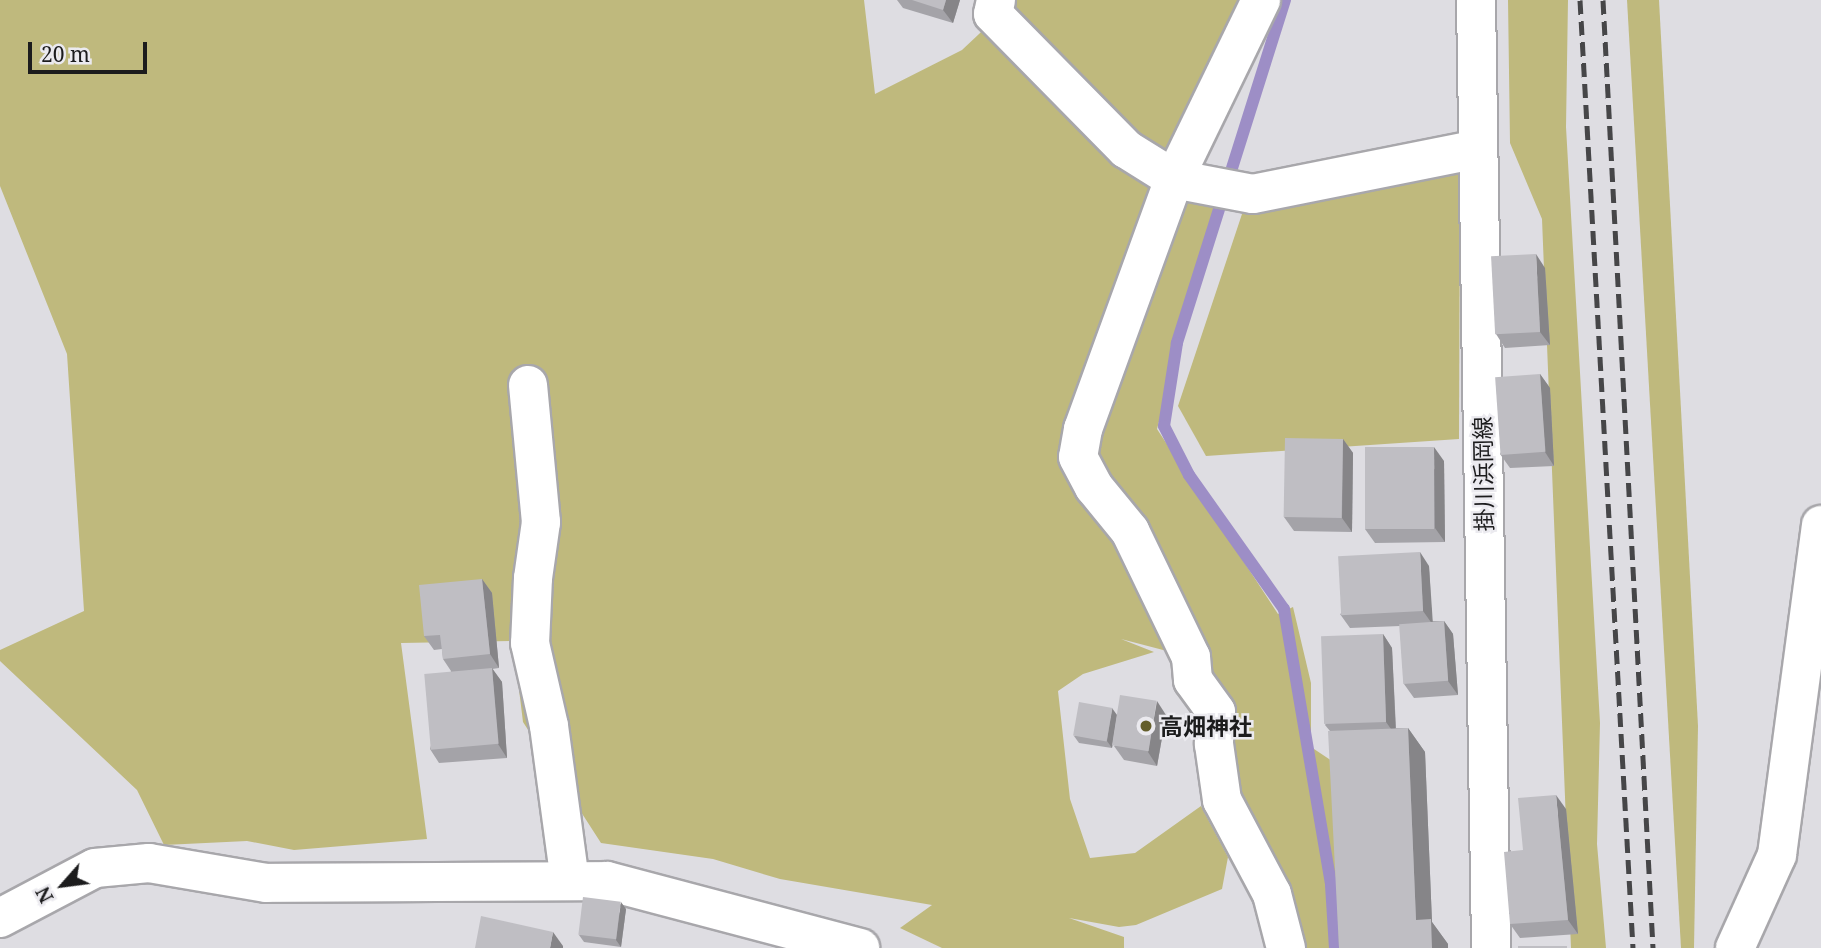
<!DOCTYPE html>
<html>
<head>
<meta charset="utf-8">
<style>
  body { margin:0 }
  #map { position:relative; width:1821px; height:948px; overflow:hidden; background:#dedde2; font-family:"Noto Serif","Noto Sans JP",serif }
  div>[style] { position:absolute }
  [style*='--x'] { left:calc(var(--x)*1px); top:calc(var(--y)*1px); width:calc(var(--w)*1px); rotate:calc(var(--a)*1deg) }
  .green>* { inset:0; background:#bfb97d }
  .stream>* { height:12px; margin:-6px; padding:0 6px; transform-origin:6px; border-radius:6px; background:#9d8ec6 }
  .roads { filter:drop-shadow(2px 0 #a8a7ab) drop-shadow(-2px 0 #a8a7ab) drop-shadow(0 2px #a8a7ab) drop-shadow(0 -2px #a8a7ab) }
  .minor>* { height:38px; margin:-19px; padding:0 19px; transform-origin:19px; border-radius:19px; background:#fff }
  .major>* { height:38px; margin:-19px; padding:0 19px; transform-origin:19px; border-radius:19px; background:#fff }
  .rail>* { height:5px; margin-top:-2.5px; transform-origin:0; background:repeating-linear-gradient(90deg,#464648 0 14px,transparent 0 21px) }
  .wall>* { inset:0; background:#a4a3a8 }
  .shaded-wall>* { inset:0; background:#868588 }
  .building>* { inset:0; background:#bfbec3; transform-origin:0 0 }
  .dots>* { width:19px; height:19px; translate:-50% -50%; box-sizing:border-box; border:4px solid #ebeaef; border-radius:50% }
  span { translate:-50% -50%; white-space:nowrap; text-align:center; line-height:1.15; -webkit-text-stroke:5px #ebeaef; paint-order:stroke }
  .street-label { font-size:23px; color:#1c1c1d }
  .poi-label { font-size:23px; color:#1c1c1d; font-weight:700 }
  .left { translate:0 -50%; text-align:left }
  .north { position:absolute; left:28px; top:850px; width:70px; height:70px; -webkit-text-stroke:5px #ebeaef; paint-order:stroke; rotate:242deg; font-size:19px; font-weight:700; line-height:28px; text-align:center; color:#1c1c1d }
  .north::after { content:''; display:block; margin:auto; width:24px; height:32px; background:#1c1c1d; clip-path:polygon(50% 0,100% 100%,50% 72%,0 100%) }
  .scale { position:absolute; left:28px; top:42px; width:119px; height:32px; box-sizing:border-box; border:4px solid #1c1c1d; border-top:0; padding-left:9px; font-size:21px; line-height:24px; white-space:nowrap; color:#1c1c1d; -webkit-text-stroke:5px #ebeaef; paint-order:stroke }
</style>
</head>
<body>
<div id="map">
  <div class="green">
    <div style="clip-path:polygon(0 0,864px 0,875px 94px,962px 50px,996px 18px,998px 0,1247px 0,1190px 190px,1219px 197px,1157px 429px,1278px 614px,1293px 607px,1311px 683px,1311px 747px,1338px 765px,1346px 948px,1267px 948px,1190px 657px,1121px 639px,1154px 652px,1083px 674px,1058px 691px,1070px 799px,1090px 858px,1135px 853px,1201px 806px,1228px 857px,1222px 889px,1136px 925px,1119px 927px,1069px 918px,1124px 937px,1124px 948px,942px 948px,900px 928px,932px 905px,780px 879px,713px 859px,601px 843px,523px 722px,513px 641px,401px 643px,427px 839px,294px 850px,247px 841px,164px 845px,137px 790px,0 661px,0 650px,84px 611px,67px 354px,0 186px)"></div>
    <div style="clip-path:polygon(1508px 0,1568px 0,1566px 127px,1600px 723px,1597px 844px,1606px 948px,1571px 948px,1542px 219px,1510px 143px)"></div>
    <div style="clip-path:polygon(1627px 0,1659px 0,1698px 726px,1694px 948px,1681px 948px)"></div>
    <div style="clip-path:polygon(1460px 170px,1459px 439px,1206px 456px,1178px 406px,1242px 214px,1265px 192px)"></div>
  </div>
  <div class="stream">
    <div style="--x:1285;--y:0;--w:360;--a:107.5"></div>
    <div style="--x:1177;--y:343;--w:84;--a:98.9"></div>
    <div style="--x:1164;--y:426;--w:55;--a:63"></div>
    <div style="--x:1189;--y:475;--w:164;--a:54.7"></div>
    <div style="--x:1284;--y:609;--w:280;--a:80.3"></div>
    <div style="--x:1331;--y:885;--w:63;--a:86.4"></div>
  </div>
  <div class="roads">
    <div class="minor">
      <div style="--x:996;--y:0;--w:14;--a:102"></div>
      <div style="--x:993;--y:14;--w:190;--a:45.4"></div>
      <div style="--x:1126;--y:149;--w:57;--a:32"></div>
      <div style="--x:1174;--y:179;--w:80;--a:10.8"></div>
      <div style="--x:1253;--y:194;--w:229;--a:-11.3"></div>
      <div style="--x:1261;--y:0;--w:199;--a:115.9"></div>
      <div style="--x:1174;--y:179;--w:266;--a:110"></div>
      <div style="--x:1083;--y:429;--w:28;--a:100"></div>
      <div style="--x:1078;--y:457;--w:34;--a:62"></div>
      <div style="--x:1094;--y:487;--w:57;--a:50.7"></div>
      <div style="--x:1130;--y:531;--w:140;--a:64.2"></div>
      <div style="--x:1191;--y:657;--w:23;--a:85"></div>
      <div style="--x:1193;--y:680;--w:39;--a:54"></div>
      <div style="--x:1216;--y:712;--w:32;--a:94"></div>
      <div style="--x:1214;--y:744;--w:57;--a:81.9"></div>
      <div style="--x:1222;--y:800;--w:106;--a:62"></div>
      <div style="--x:1272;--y:894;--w:56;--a:75.5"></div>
      <div style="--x:528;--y:385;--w:138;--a:84.6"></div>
      <div style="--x:541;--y:522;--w:57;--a:98.1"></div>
      <div style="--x:533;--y:578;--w:65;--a:92.6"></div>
      <div style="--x:530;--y:643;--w:85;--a:77.1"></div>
      <div style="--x:549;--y:726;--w:156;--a:82.3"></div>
      <div style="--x:0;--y:918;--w:107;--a:-27.8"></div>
      <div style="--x:95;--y:868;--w:54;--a:-5.3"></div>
      <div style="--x:149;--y:863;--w:119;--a:9.7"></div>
      <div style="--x:266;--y:883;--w:341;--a:-0.3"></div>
      <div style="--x:607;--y:881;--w:262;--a:14.8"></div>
      <div style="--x:1735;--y:948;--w:102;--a:-65.7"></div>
      <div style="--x:1777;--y:855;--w:333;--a:-82.4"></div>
    </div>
    <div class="major">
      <div style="--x:1476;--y:0;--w:948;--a:89.09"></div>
    </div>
  </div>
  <div class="rail">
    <div style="--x:1580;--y:0;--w:949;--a:86.8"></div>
    <div style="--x:1603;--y:0;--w:949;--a:86.98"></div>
  </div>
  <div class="wall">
    <div style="clip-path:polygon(897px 0,960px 0,953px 23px,903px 8px)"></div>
    <div style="clip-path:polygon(1545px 268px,1550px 345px,1505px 348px,1496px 334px)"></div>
    <div style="clip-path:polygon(1540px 374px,1550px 388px,1554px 466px,1510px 468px,1500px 454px)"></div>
    <div style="clip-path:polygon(1343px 439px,1353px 453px,1352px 532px,1294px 531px,1284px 517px)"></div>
    <div style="clip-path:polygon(1444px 461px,1445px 542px,1375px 543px,1365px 529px)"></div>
    <div style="clip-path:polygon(1429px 566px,1432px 621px,1444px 621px,1453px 634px,1458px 695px,1414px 698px,1404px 684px,1400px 626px,1350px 628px,1340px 614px)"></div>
    <div style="clip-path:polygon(482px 579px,492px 593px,499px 668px,492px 669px,502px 682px,507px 758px,439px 763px,430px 749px,451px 671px,443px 659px,442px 649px,434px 650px,424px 636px)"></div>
    <div style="clip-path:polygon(1383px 634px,1392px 648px,1396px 728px,1408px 728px,1425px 752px,1432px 922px,1448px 944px,1448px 948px,1339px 948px,1330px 731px,1325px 725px)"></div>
    <div style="clip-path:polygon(1117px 715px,1112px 748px,1079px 743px,1074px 736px)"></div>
    <div style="clip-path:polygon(1166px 715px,1157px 766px,1124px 760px,1114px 746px)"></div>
    <div style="clip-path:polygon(1566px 809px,1578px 934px,1520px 938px,1510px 924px,1523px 850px)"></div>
    <div style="clip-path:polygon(626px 909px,621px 947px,584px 942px,579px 935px)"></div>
  </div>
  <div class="shaded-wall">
    <div style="clip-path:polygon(946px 0,960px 0,953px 23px,943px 10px)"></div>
    <div style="clip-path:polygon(1536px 254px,1545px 268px,1550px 345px,1540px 332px)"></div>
    <div style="clip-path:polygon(1540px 374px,1550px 388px,1554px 466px,1545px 452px)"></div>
    <div style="clip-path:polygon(1343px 439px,1353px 453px,1352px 532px,1342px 518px)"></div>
    <div style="clip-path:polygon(1434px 447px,1444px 461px,1445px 542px,1435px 528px)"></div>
    <div style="clip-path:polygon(1420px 552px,1429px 566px,1433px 625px,1423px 611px)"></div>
    <div style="clip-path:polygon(482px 579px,492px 593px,499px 668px,490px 654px)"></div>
    <div style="clip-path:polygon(1444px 621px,1453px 634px,1458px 695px,1448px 681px)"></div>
    <div style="clip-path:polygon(1383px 634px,1392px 648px,1396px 736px,1386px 722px)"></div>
    <div style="clip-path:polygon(492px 668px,502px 682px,507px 758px,498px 744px)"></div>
    <div style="clip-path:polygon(1157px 701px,1166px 715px,1157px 766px,1148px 752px)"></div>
    <div style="clip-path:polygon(1112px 708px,1117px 715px,1112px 748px,1107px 741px)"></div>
    <div style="clip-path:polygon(1408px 728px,1425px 752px,1432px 922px,1448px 944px,1448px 948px,1432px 948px,1416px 920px)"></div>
    <div style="clip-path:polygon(1556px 795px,1566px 809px,1578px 934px,1568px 920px)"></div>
    <div style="clip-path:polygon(621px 902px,626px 909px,621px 947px,616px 940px)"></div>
    <div style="clip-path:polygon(553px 932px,563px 946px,563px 948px,550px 948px)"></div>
  </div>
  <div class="building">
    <div style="clip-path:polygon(912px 0,946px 0,943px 10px)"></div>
    <div style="left:1536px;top:254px;width:78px;height:45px;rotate:87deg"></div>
    <div style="left:1540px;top:374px;width:78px;height:45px;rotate:86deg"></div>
    <div style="left:1285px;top:438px;width:58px;height:79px;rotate:1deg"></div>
    <div style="left:1365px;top:447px;width:69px;height:82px"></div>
    <div style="left:1420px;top:552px;width:59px;height:82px;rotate:87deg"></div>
    <div style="clip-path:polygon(482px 579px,490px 654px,443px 659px,440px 635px,424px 636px,419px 585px)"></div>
    <div style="left:1444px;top:621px;width:60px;height:45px;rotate:86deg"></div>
    <div style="left:1383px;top:634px;width:88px;height:62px;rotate:88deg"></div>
    <div style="left:492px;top:668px;width:76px;height:68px;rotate:85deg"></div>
    <div style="left:1120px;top:695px;width:37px;height:51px;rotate:9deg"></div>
    <div style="left:1079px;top:702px;width:34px;height:34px;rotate:10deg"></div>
    <div style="clip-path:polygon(1408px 728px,1416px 920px,1431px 919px,1432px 948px,1339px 948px,1328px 731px)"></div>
    <div style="clip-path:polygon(1556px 795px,1568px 920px,1510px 924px,1504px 852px,1523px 850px,1518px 798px)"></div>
    <div style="left:583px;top:897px;width:38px;height:38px;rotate:7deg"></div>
    <div style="clip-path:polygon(481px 916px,553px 932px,550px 948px,475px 948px)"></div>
    <div style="left:1518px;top:946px;width:49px;height:2px"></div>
  </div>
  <div class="dots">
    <div style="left:1146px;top:726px;background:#645e2b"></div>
  </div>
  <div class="street-label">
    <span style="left:1483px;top:474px;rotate:-91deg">掛川浜岡線</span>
  </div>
  <div class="poi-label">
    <span class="left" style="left:1160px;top:726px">高畑神社</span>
  </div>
  <div class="north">N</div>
  <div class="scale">20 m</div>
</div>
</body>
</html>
